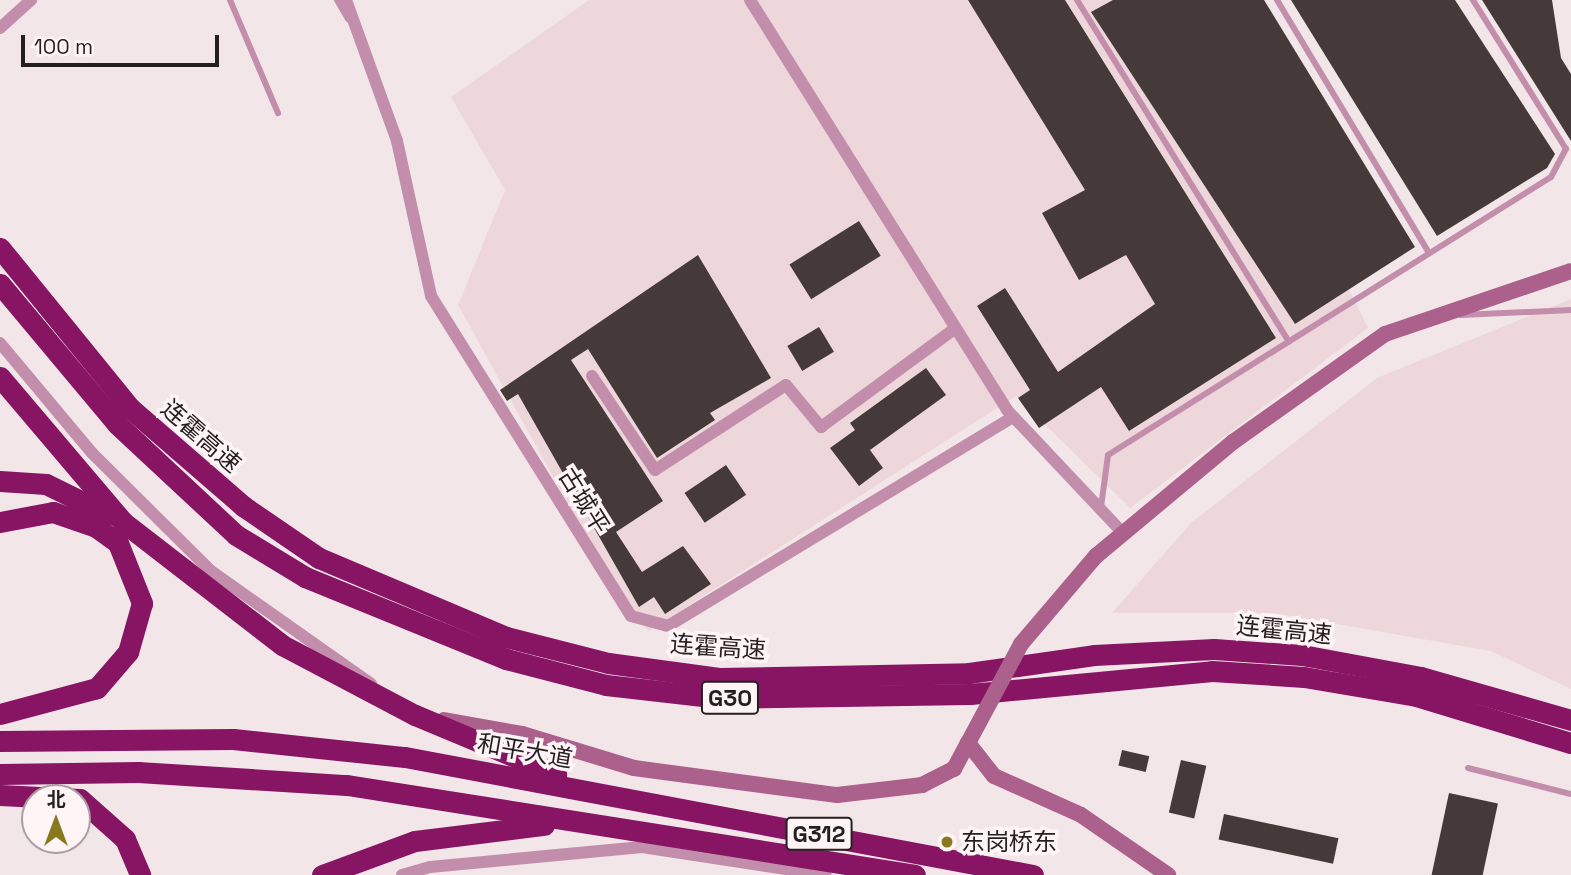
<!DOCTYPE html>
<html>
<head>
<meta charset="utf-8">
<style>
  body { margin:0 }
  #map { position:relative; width:1571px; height:875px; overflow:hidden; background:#f3e6e9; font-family:"Space Grotesk","Noto Sans SC",sans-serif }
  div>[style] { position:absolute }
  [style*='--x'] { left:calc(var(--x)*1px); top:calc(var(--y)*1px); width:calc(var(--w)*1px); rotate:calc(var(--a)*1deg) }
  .built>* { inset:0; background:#edd7db }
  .building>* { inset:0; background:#453a39; transform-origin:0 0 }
  .lane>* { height:6px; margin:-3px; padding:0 3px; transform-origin:3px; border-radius:3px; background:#c38eab }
  .street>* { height:12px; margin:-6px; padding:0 6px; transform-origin:6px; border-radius:6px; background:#c38eab }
  .secondary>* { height:16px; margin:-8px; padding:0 8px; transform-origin:8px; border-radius:8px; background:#ac608c }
  .highway>* { height:21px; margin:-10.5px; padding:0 10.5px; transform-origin:10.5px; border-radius:10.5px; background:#871563 }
  .secondary-bridge>* { height:16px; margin:-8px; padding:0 8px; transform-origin:8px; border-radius:8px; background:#ac608c }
  .dots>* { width:19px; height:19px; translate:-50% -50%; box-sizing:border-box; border:4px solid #fff4f6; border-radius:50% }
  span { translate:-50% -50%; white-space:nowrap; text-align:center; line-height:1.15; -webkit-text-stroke:7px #fff4f6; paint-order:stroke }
  .shield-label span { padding:2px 5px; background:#fff4f6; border:2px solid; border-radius:5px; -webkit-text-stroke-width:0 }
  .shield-label { font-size:23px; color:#241f20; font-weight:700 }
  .street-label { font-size:24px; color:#241f20 }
  .poi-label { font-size:24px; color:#241f20 }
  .left { translate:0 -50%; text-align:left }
  .north { position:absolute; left:21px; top:784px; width:70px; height:70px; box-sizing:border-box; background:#fff4f6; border:2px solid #a79fa0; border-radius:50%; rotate:0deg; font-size:19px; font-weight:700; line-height:28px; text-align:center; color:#241f20 }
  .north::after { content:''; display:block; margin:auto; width:24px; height:32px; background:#88791e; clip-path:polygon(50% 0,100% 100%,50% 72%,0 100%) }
  .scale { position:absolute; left:21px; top:35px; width:198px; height:32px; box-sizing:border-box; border:4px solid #241f20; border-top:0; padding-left:9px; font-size:21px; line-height:24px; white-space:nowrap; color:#241f20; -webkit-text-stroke:5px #fff4f6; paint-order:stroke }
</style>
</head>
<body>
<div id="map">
  <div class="built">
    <div style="clip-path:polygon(589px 0,1206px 0,1368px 328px,1130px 508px,1016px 396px,649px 631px,624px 605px,458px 305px,505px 190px,451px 97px)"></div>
    <div style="clip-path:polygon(1571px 299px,1571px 689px,1491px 651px,1273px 613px,1112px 613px,1191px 523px,1377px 378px)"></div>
  </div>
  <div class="building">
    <div style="clip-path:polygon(968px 0,1065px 0,1276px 338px,1129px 431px,1101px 387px,1039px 428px,1018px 398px,1030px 390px,977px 306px,1005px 288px,1058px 372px,1155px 304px,1126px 255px,1079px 280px,1042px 213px,1085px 190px)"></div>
    <div style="clip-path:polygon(1113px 0,1264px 0,1415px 247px,1295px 324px,1091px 12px)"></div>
    <div style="clip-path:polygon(1291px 0,1455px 0,1555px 154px,1547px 168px,1437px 236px)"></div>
    <div style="clip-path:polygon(1482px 0,1552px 0,1561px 58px,1571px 74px,1571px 141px)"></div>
    <div style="left:859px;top:221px;width:41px;height:82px;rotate:58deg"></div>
    <div style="clip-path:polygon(698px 255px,771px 378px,710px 413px,715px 420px,657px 458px,588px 349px,571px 360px,663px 501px,616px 532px,642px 572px,683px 546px,711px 584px,665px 614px,654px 597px,639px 607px,518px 394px,507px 401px,500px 390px)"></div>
    <div style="left:819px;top:327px;width:29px;height:37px;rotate:59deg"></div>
    <div style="clip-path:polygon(926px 368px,946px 395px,870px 450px,883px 468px,859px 486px,830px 448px,855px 430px,850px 423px)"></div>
    <div style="left:726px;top:465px;width:36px;height:50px;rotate:56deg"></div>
    <div style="left:1122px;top:750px;width:28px;height:16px;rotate:13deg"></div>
    <div style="left:1181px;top:760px;width:26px;height:54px;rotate:13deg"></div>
    <div style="left:1449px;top:793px;width:50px;height:84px;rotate:12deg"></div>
    <div style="left:1224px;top:814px;width:117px;height:26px;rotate:12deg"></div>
  </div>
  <div class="lane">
    <div style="--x:230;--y:0;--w:123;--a:67"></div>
    <div style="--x:337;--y:0;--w:22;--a:60"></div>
    <div style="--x:1077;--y:0;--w:402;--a:58.2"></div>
    <div style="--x:1277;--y:0;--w:295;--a:59"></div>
    <div style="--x:1461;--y:315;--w:110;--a:-2.6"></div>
    <div style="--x:1101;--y:507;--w:52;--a:-82.3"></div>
    <div style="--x:1108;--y:455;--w:523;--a:-32.11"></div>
    <div style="--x:1551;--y:177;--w:32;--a:-62"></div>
    <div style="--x:1566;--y:149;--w:176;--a:-122"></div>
    <div style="--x:1468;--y:768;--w:106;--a:14.2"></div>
  </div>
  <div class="street">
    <div style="--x:346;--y:0;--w:150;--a:70.1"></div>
    <div style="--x:397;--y:141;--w:159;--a:77.6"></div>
    <div style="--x:431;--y:296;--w:377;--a:58"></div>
    <div style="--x:631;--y:616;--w:38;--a:15"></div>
    <div style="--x:668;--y:626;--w:403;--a:-31.2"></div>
    <div style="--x:750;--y:0;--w:484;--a:57.9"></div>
    <div style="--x:1007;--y:410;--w:169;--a:46.7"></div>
    <div style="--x:0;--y:28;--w:42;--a:-42.1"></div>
    <div style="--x:0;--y:343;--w:143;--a:50.1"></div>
    <div style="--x:92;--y:453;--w:168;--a:44.8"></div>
    <div style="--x:211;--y:571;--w:196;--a:35.2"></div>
    <div style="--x:592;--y:376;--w:113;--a:56.2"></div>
    <div style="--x:655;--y:470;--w:156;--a:-33"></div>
    <div style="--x:786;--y:385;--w:55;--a:50.2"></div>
    <div style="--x:821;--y:427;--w:164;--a:-36.3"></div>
    <div style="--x:402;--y:875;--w:29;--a:-16"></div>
    <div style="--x:430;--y:867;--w:213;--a:-5.4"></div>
    <div style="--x:642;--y:847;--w:186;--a:8.7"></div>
  </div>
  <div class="secondary">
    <div style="--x:1021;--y:644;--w:116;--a:-49.6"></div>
    <div style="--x:1096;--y:556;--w:178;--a:-39.8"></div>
    <div style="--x:1233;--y:442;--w:186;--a:-35.4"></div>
    <div style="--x:1385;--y:334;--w:196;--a:-18.7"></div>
    <div style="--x:444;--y:720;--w:79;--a:10.2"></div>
    <div style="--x:522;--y:734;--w:117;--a:16.9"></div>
    <div style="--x:634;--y:768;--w:205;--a:7.6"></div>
    <div style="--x:837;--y:795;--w:86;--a:-6.7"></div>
    <div style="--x:922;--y:785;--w:36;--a:-27"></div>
    <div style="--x:954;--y:769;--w:30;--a:-62"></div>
    <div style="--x:968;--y:743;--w:42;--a:51.8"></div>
    <div style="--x:994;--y:776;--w:95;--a:24.1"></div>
    <div style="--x:1081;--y:815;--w:106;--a:34.6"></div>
  </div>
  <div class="highway">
    <div style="--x:0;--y:248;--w:206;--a:50.9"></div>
    <div style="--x:130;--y:408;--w:150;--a:40.9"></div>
    <div style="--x:243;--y:506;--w:92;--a:34.4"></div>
    <div style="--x:319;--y:558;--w:203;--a:22.9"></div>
    <div style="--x:506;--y:637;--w:105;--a:14.3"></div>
    <div style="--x:608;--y:663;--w:112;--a:7.7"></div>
    <div style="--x:719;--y:678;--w:250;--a:-1.1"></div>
    <div style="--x:969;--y:673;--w:126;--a:-8.2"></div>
    <div style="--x:1094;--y:655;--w:120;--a:-2.9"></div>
    <div style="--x:1214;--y:649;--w:88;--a:3.9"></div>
    <div style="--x:1302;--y:655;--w:121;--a:10.5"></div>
    <div style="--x:1421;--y:677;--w:156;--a:16"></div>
    <div style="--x:0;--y:284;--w:182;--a:50.1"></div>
    <div style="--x:117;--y:424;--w:163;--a:43"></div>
    <div style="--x:236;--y:535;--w:81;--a:31.3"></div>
    <div style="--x:305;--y:577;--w:217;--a:22.2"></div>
    <div style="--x:506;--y:659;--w:103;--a:14.6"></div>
    <div style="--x:606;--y:685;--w:115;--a:6.5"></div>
    <div style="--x:720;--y:698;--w:250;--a:-0.9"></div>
    <div style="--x:970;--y:694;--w:243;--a:-5.4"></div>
    <div style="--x:1212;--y:671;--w:92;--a:3.7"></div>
    <div style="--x:1304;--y:677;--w:114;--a:9.6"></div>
    <div style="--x:1416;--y:696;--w:162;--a:16.9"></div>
    <div style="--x:0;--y:377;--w:190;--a:49.7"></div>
    <div style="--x:123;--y:522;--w:201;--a:37.7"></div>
    <div style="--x:282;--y:645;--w:150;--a:27.8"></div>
    <div style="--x:415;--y:715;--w:153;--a:22.7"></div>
    <div style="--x:0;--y:481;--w:46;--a:3.7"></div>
    <div style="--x:46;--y:484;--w:70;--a:26.2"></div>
    <div style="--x:0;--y:522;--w:54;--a:-10.7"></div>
    <div style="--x:53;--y:512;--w:46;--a:19.2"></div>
    <div style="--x:96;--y:527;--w:27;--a:36"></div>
    <div style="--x:118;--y:543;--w:65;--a:68.2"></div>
    <div style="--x:142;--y:603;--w:51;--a:105.9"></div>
    <div style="--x:128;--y:652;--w:48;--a:130.7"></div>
    <div style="--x:97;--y:688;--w:100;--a:165"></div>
    <div style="--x:0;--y:741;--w:233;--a:-0.5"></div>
    <div style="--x:233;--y:739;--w:173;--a:6"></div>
    <div style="--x:405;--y:757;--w:639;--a:10.64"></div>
    <div style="--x:0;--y:774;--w:138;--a:-0.8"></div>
    <div style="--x:138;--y:772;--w:209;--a:3.6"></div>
    <div style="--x:347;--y:785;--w:575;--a:9"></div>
    <div style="--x:0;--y:795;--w:80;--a:2.9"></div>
    <div style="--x:80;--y:799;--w:60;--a:41.6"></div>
    <div style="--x:125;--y:839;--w:39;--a:67"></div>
    <div style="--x:322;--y:875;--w:99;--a:-20.1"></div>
    <div style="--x:415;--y:841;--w:130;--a:-7.1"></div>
  </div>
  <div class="secondary-bridge">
    <div style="--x:968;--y:743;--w:112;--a:-61.8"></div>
  </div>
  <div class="dots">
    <div style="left:947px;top:842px;background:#88791e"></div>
  </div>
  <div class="shield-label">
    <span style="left:730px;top:698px">G30</span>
    <span style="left:819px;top:834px">G312</span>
  </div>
  <div class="street-label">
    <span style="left:201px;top:436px;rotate:41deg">连霍高速</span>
    <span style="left:584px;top:501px;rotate:58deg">古城平</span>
    <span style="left:1284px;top:630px;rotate:6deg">连霍高速</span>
    <span style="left:718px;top:647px;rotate:4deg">连霍高速</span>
    <span style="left:525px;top:751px;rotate:10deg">和平大道</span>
  </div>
  <div class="poi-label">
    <span class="left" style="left:961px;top:842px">东岗桥东</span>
  </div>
  <div class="north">北</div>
  <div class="scale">100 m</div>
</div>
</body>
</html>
